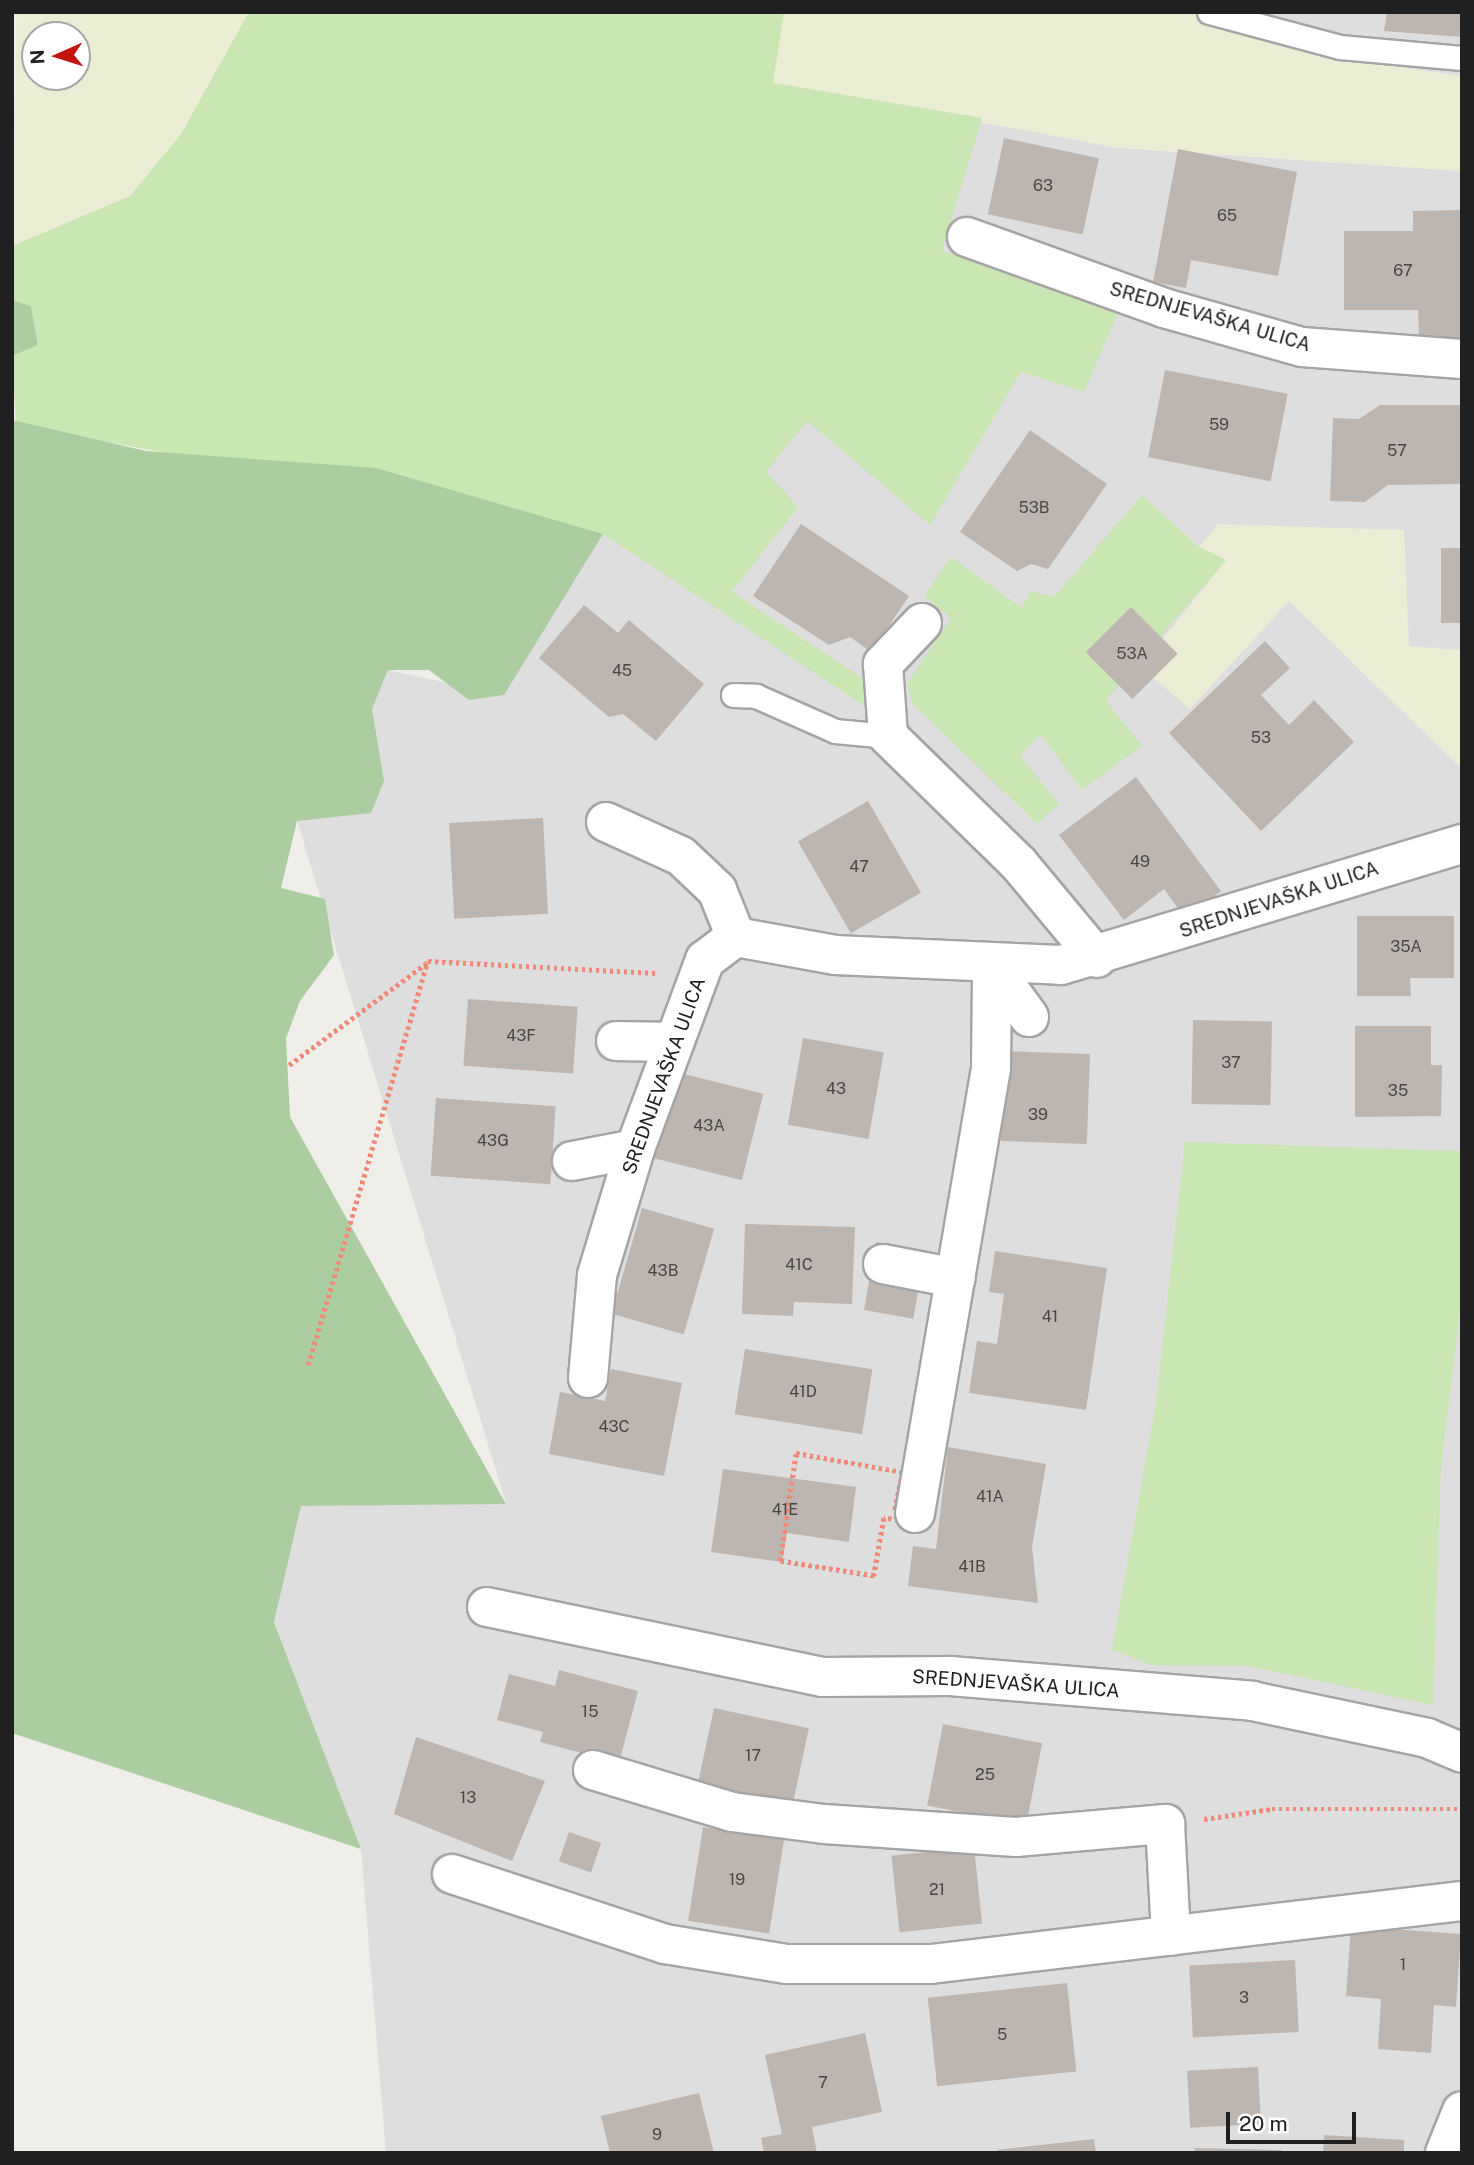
<!DOCTYPE html>
<html>
<head>
<meta charset="utf-8">
<style>
  body { margin:0 }
  #map { position:relative; width:1474px; height:2165px; overflow:hidden; background:#f0eee8; font-family:"Public Sans",sans-serif }
  div>[style] { position:absolute }
  [style*='--x'] { left:calc(var(--x)*1px); top:calc(var(--y)*1px); width:calc(var(--w)*1px); rotate:calc(var(--a)*1deg) }
  .residential>* { inset:0; background:#dedede }
  .farmland>* { inset:0; background:#ebedd5 }
  .grass>* { inset:0; background:#cae6b2 }
  .forest>* { inset:0; background:#abcd9f }
  .building>* { inset:0; background:#bdb6b0; transform-origin:0 0 }
  .path>* { height:4.5px; margin-top:-2.25px; transform-origin:0; background:repeating-linear-gradient(90deg,#f18978 0 3.5px,transparent 0 7px) }
  .roads { filter:drop-shadow(2px 0 #a4a4a4) drop-shadow(-2px 0 #a4a4a4) drop-shadow(0 2px #a4a4a4) drop-shadow(0 -2px #a4a4a4) }
  .lane>* { height:23px; margin:-11.5px; padding:0 11.5px; transform-origin:11.5px; border-radius:11.5px; background:#fff }
  .street>* { height:38px; margin:-19px; padding:0 19px; transform-origin:19px; border-radius:19px; background:#fff }
  span { translate:-50% -50%; white-space:nowrap; text-align:center; line-height:1.15; -webkit-text-stroke:6px #fff; paint-order:stroke }
  .number-label { font-size:16px; color:#474644 }
  .number-label span { -webkit-text-stroke-width:0 }
  .street-label { font-size:19px; color:#202020 }
  .frame { position:absolute; inset:0; border:14px solid #202020; pointer-events:none }
  .north { position:absolute; left:21px; top:21px; width:70px; height:70px; box-sizing:border-box; background:#fff; border:2px solid #a6a6a6; border-radius:50%; rotate:267deg; font-size:19px; font-weight:700; line-height:28px; text-align:center; color:#202020 }
  .north::after { content:''; display:block; margin:auto; width:24px; height:32px; background:#c3140e; clip-path:polygon(50% 0,100% 100%,50% 72%,0 100%) }
  .scale { position:absolute; left:1226px; top:2112px; width:130px; height:32px; box-sizing:border-box; border:4px solid #202020; border-top:0; padding-left:9px; font-size:21px; line-height:24px; white-space:nowrap; color:#202020; -webkit-text-stroke:5px #fff; paint-order:stroke }
</style>
</head>
<body>
<div id="map">
  <div class="residential">
    <div style="clip-path:polygon(832px 12px,1462px 12px,1462px 2153px,386px 2153px,361px 1849px,274px 1621px,301px 1506px,506px 1503px,297px 821px,388px 670px,504px 695px)"></div>
  </div>
  <div class="farmland">
    <div style="clip-path:polygon(evenodd,17px 12px,249px 12px,181px 134px,130px 196px,12px 246px,17px 12px,35px 35px,77px 35px,77px 77px,35px 77px,35px 35px)"></div>
    <div style="clip-path:polygon(784px 12px,1191px 12px,1335px 58px,1462px 76px,1462px 171px,1118px 148px,772px 83px)"></div>
    <div style="clip-path:polygon(1218px 524px,1404px 530px,1409px 646px,1462px 650px,1462px 769px,1289px 601px,1190px 709px,1140px 667px,1226px 560px,1199px 547px)"></div>
  </div>
  <div class="grass">
    <div style="clip-path:polygon(249px 12px,784px 12px,773px 83px,982px 118px,942px 251px,1121px 306px,1084px 392px,1021px 372px,930px 525px,807px 421px,766px 472px,798px 507px,732px 592px,882px 691px,863px 705px,603px 534px,16px 425px,12px 356px,38px 345px,31px 306px,12px 300px,12px 246px,130px 196px,181px 134px)"></div>
    <div style="clip-path:polygon(1142px 495px,1199px 547px,1226px 560px,1106px 700px,1142px 746px,1082px 790px,1041px 735px,1020px 755px,1059px 804px,1037px 824px,912px 703px,907px 683px,951px 618px,924px 596px,951px 557px,1022px 608px,1030px 591px,1054px 597px)"></div>
    <div style="clip-path:polygon(1185px 1142px,1462px 1151px,1462px 1295px,1441px 1467px,1433px 1705px,1247px 1666px,1150px 1665px,1112px 1649px,1156px 1403px)"></div>
  </div>
  <div class="forest">
    <div style="clip-path:polygon(12px 300px,31px 306px,38px 345px,12px 356px)"></div>
    <div style="clip-path:polygon(12px 420px,146px 451px,376px 468px,603px 534px,504px 695px,469px 700px,429px 670px,388px 670px,372px 709px,384px 781px,371px 813px,297px 821px,281px 888px,325px 899px,334px 955px,300px 1001px,286px 1038px,290px 1117px,506px 1504px,301px 1506px,274px 1622px,361px 1849px,12px 1733px)"></div>
  </div>
  <div class="building">
    <div style="clip-path:polygon(1387px 12px,1462px 12px,1462px 37px,1384px 31px)"></div>
    <div style="left:1004px;top:138px;width:97px;height:78px;rotate:12deg"></div>
    <div style="clip-path:polygon(1178px 149px,1297px 172px,1278px 276px,1191px 260px,1186px 288px,1153px 282px)"></div>
    <div style="clip-path:polygon(1462px 210px,1462px 340px,1419px 340px,1418px 310px,1344px 310px,1344px 231px,1413px 231px,1413px 211px)"></div>
    <div style="left:1165px;top:370px;width:125px;height:89px;rotate:11deg"></div>
    <div style="clip-path:polygon(1380px 405px,1462px 405px,1462px 484px,1388px 485px,1365px 502px,1330px 501px,1333px 418px,1359px 419px)"></div>
    <div style="clip-path:polygon(1030px 430px,1107px 484px,1048px 569px,1031px 564px,1017px 571px,960px 532px)"></div>
    <div style="clip-path:polygon(801px 524px,909px 596px,871px 652px,850px 637px,829px 645px,753px 596px)"></div>
    <div style="left:1441px;top:548px;width:21px;height:75px"></div>
    <div style="clip-path:polygon(584px 605px,618px 633px,629px 620px,704px 684px,656px 741px,623px 714px,609px 717px,539px 658px)"></div>
    <div style="left:1131px;top:607px;width:66px;height:64px;rotate:45deg"></div>
    <div style="clip-path:polygon(1265px 641px,1290px 668px,1261px 695px,1289px 725px,1314px 700px,1354px 742px,1261px 831px,1169px 733px)"></div>
    <div style="clip-path:polygon(1136px 777px,1221px 891px,1185px 918px,1164px 889px,1124px 920px,1059px 835px)"></div>
    <div style="left:868px;top:801px;width:106px;height:81px;rotate:60deg"></div>
    <div style="left:543px;top:818px;width:96px;height:94px;rotate:87deg"></div>
    <div style="clip-path:polygon(1357px 916px,1454px 916px,1454px 978px,1410px 978px,1411px 996px,1357px 996px)"></div>
    <div style="left:468px;top:999px;width:110px;height:67px;rotate:4deg"></div>
    <div style="left:1193px;top:1020px;width:79px;height:84px;rotate:1deg"></div>
    <div style="clip-path:polygon(1355px 1026px,1431px 1026px,1431px 1065px,1442px 1065px,1441px 1116px,1355px 1117px)"></div>
    <div style="left:803px;top:1038px;width:82px;height:88px;rotate:10deg"></div>
    <div style="left:1004px;top:1051px;width:86px;height:90px;rotate:2deg"></div>
    <div style="left:676px;top:1072px;width:90px;height:89px;rotate:14deg"></div>
    <div style="left:436px;top:1098px;width:120px;height:78px;rotate:4deg"></div>
    <div style="left:642px;top:1208px;width:75px;height:110px;rotate:16deg"></div>
    <div style="clip-path:polygon(745px 1224px,855px 1227px,852px 1304px,794px 1302px,793px 1316px,742px 1314px)"></div>
    <div style="left:876px;top:1242px;width:50px;height:69px;rotate:10deg"></div>
    <div style="clip-path:polygon(995px 1251px,1107px 1268px,1086px 1410px,969px 1393px,977px 1341px,997px 1344px,1004px 1294px,989px 1292px)"></div>
    <div style="left:745px;top:1349px;width:129px;height:66px;rotate:9deg"></div>
    <div style="clip-path:polygon(611px 1369px,682px 1383px,664px 1476px,549px 1454px,560px 1392px,605px 1401px)"></div>
    <div style="clip-path:polygon(948px 1447px,1046px 1464px,1032px 1547px,1038px 1603px,908px 1586px,913px 1546px,936px 1549px)"></div>
    <div style="clip-path:polygon(723px 1469px,856px 1487px,849px 1542px,787px 1533px,782px 1562px,711px 1552px)"></div>
    <div style="clip-path:polygon(559px 1670px,638px 1691px,619px 1763px,540px 1742px,543px 1732px,497px 1720px,509px 1674px,555px 1686px)"></div>
    <div style="left:714px;top:1708px;width:97px;height:78px;rotate:12deg"></div>
    <div style="left:943px;top:1724px;width:101px;height:83px;rotate:11deg"></div>
    <div style="clip-path:polygon(416px 1737px,545px 1781px,512px 1861px,394px 1814px)"></div>
    <div style="left:703px;top:1827px;width:82px;height:95px;rotate:9deg"></div>
    <div style="left:569px;top:1832px;width:34px;height:31px;rotate:19deg"></div>
    <div style="left:974px;top:1847px;width:77px;height:83px;rotate:84deg"></div>
    <div style="clip-path:polygon(1351px 1926px,1461px 1934px,1456px 2007px,1434px 2005px,1431px 2053px,1378px 2049px,1381px 1999px,1346px 1996px)"></div>
    <div style="left:1295px;top:1960px;width:72px;height:106px;rotate:87deg"></div>
    <div style="left:1067px;top:1983px;width:89px;height:140px;rotate:84deg"></div>
    <div style="clip-path:polygon(865px 2033px,882px 2112px,812px 2127px,817px 2153px,764px 2153px,761px 2138px,782px 2134px,765px 2055px)"></div>
    <div style="left:1258px;top:2067px;width:57px;height:71px;rotate:87deg"></div>
    <div style="clip-path:polygon(699px 2093px,714px 2153px,610px 2153px,601px 2116px)"></div>
    <div style="clip-path:polygon(1324px 2135px,1404px 2140px,1404px 2153px,1323px 2153px)"></div>
    <div style="clip-path:polygon(1094px 2139px,1096px 2153px,997px 2153px,997px 2150px)"></div>
    <div style="clip-path:polygon(1195px 2148px,1282px 2150px,1282px 2153px,1194px 2153px)"></div>
  </div>
  <div class="path">
    <div style="--x:289;--y:1065;--w:173;--a:-36.5"></div>
    <div style="--x:308;--y:1365;--w:421;--a:-73.5"></div>
    <div style="--x:428;--y:961;--w:229;--a:3"></div>
    <div style="--x:796;--y:1453;--w:109;--a:10.1"></div>
    <div style="--x:903;--y:1472;--w:39;--a:102"></div>
    <div style="--x:895;--y:1510;--w:20;--a:9"></div>
    <div style="--x:915;--y:1513;--w:16;--a:47"></div>
    <div style="--x:926;--y:1525;--w:43;--a:-170.5"></div>
    <div style="--x:884;--y:1518;--w:59;--a:99.8"></div>
    <div style="--x:874;--y:1576;--w:95;--a:-170.9"></div>
    <div style="--x:780;--y:1561;--w:109;--a:-81.6"></div>
    <div style="--x:1204;--y:1819;--w:69;--a:-8.4"></div>
    <div style="--x:1272;--y:1809;--w:190;--a:0"></div>
  </div>
  <div class="roads">
    <div class="lane">
      <div style="--x:1209;--y:12;--w:136;--a:15"></div>
      <div style="--x:1340;--y:47;--w:122;--a:5.2"></div>
      <div style="--x:733;--y:695;--w:23;--a:2"></div>
      <div style="--x:756;--y:696;--w:86;--a:23.9"></div>
      <div style="--x:835;--y:731;--w:53;--a:5.4"></div>
    </div>
    <div class="street">
      <div style="--x:967;--y:237;--w:209;--a:19.8"></div>
      <div style="--x:1164;--y:308;--w:143;--a:15.8"></div>
      <div style="--x:1302;--y:347;--w:160;--a:4.3"></div>
      <div style="--x:922;--y:623;--w:57;--a:133.6"></div>
      <div style="--x:883;--y:664;--w:72;--a:86"></div>
      <div style="--x:888;--y:736;--w:183;--a:44.3"></div>
      <div style="--x:1019;--y:864;--w:122;--a:50.3"></div>
      <div style="--x:606;--y:822;--w:82;--a:24.4"></div>
      <div style="--x:681;--y:856;--w:50;--a:43.4"></div>
      <div style="--x:717;--y:890;--w:51;--a:68"></div>
      <div style="--x:616;--y:1041;--w:58;--a:1"></div>
      <div style="--x:572;--y:1161;--w:64;--a:-10.8"></div>
      <div style="--x:883;--y:1264;--w:74;--a:10.9"></div>
      <div style="--x:588;--y:1378;--w:103;--a:-85"></div>
      <div style="--x:597;--y:1275;--w:132;--a:-73.2"></div>
      <div style="--x:635;--y:1149;--w:202;--a:-69.7"></div>
      <div style="--x:705;--y:960;--w:39;--a:-37"></div>
      <div style="--x:736;--y:937;--w:101;--a:10.3"></div>
      <div style="--x:835;--y:955;--w:226;--a:2.5"></div>
      <div style="--x:1061;--y:965;--w:419;--a:-16.8"></div>
      <div style="--x:915;--y:1513;--w:450;--a:-80.3"></div>
      <div style="--x:991;--y:1069;--w:103;--a:-89.4"></div>
      <div style="--x:992;--y:966;--w:63;--a:54"></div>
      <div style="--x:487;--y:1607;--w:342;--a:11.8"></div>
      <div style="--x:822;--y:1677;--w:129;--a:-0.4"></div>
      <div style="--x:951;--y:1676;--w:302;--a:4.7"></div>
      <div style="--x:1252;--y:1701;--w:179;--a:11.9"></div>
      <div style="--x:1427;--y:1738;--w:38;--a:23"></div>
      <div style="--x:593;--y:1770;--w:145;--a:16.8"></div>
      <div style="--x:732;--y:1812;--w:93;--a:7.4"></div>
      <div style="--x:824;--y:1824;--w:192;--a:3.9"></div>
      <div style="--x:1016;--y:1837;--w:150;--a:-5"></div>
      <div style="--x:1165;--y:1824;--w:112;--a:86.9"></div>
      <div style="--x:452;--y:1874;--w:224;--a:18.2"></div>
      <div style="--x:665;--y:1944;--w:123;--a:9.4"></div>
      <div style="--x:786;--y:1964;--w:145;--a:0"></div>
      <div style="--x:931;--y:1964;--w:535;--a:-6.77"></div>
      <div style="--x:1445;--y:2153;--w:45;--a:-68"></div>
    </div>
  </div>
  <div class="number-label">
    <span style="left:1043px;top:186px">63</span>
    <span style="left:1227px;top:216px">65</span>
    <span style="left:1403px;top:271px">67</span>
    <span style="left:1219px;top:425px">59</span>
    <span style="left:1397px;top:451px">57</span>
    <span style="left:1034px;top:508px">53B</span>
    <span style="left:1132px;top:654px">53A</span>
    <span style="left:622px;top:671px">45</span>
    <span style="left:1261px;top:738px">53</span>
    <span style="left:1140px;top:862px">49</span>
    <span style="left:859px;top:867px">47</span>
    <span style="left:1406px;top:947px">35A</span>
    <span style="left:521px;top:1036px">43F</span>
    <span style="left:1231px;top:1063px">37</span>
    <span style="left:836px;top:1089px">43</span>
    <span style="left:1398px;top:1091px">35</span>
    <span style="left:1038px;top:1115px">39</span>
    <span style="left:709px;top:1126px">43A</span>
    <span style="left:493px;top:1141px">43G</span>
    <span style="left:799px;top:1265px">41C</span>
    <span style="left:663px;top:1271px">43B</span>
    <span style="left:1050px;top:1317px">41</span>
    <span style="left:803px;top:1392px">41D</span>
    <span style="left:614px;top:1427px">43C</span>
    <span style="left:990px;top:1497px">41A</span>
    <span style="left:785px;top:1510px">41E</span>
    <span style="left:972px;top:1567px">41B</span>
    <span style="left:590px;top:1712px">15</span>
    <span style="left:753px;top:1756px">17</span>
    <span style="left:985px;top:1775px">25</span>
    <span style="left:468px;top:1798px">13</span>
    <span style="left:737px;top:1880px">19</span>
    <span style="left:937px;top:1890px">21</span>
    <span style="left:1403px;top:1965px">1</span>
    <span style="left:1244px;top:1998px">3</span>
    <span style="left:1002px;top:2035px">5</span>
    <span style="left:823px;top:2083px">7</span>
    <span style="left:657px;top:2135px">9</span>
  </div>
  <div class="street-label">
    <span style="left:1210px;top:317px;rotate:16deg">SREDNJEVAŠKA ULICA</span>
    <span style="left:1279px;top:900px;rotate:-18deg">SREDNJEVAŠKA ULICA</span>
    <span style="left:664px;top:1076px;rotate:-70deg">SREDNJEVAŠKA ULICA</span>
    <span style="left:1016px;top:1684px;rotate:4deg">SREDNJEVAŠKA ULICA</span>
  </div>
  <div class="frame"></div>
  <div class="north">N</div>
  <div class="scale">20 m</div>
</div>
</body>
</html>
